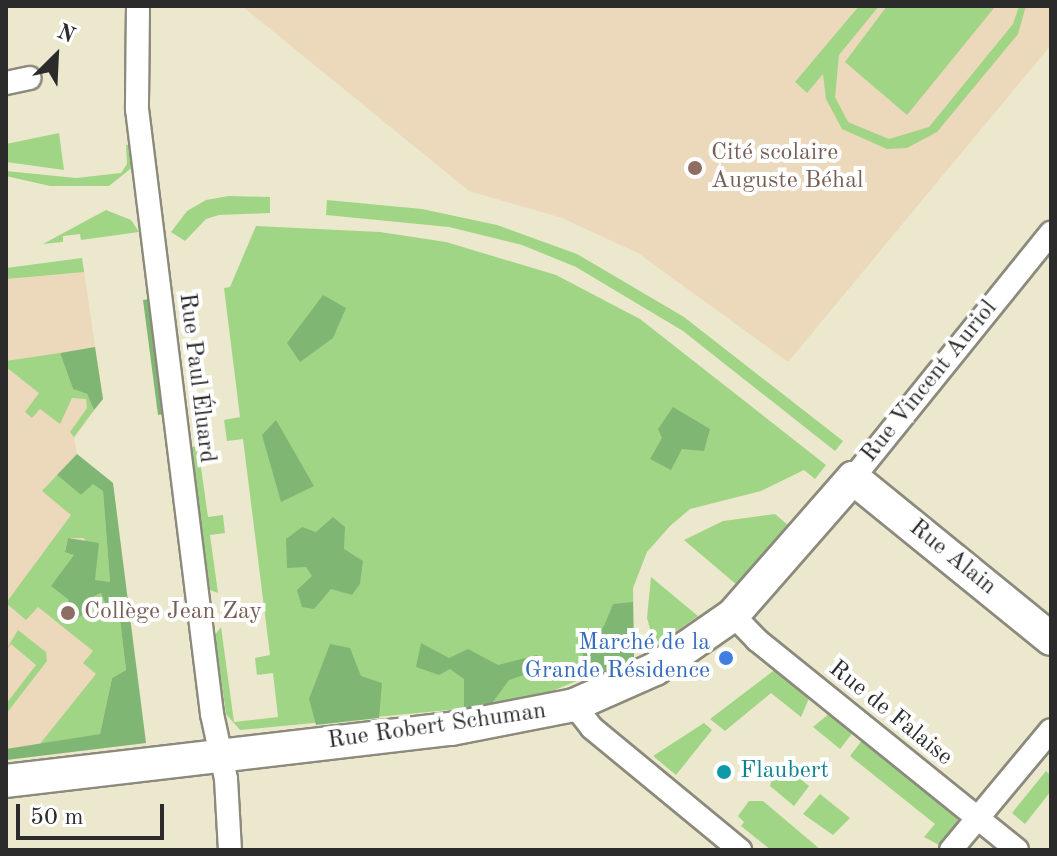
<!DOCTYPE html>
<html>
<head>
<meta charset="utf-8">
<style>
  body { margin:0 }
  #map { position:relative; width:1057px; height:856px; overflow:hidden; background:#ece8cd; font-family:"Old Standard TT",serif }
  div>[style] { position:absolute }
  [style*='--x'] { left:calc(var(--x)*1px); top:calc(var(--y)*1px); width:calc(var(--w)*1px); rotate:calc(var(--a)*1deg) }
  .built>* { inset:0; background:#ecd8ba }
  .green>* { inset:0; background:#a0d586 }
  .forest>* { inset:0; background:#80b673 }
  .roads { filter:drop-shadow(2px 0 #8c8a7c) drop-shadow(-2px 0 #8c8a7c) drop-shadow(0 2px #8c8a7c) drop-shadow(0 -2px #8c8a7c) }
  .street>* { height:22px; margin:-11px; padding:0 11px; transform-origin:11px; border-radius:11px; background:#fff }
  .secondary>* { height:32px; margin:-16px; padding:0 16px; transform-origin:16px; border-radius:16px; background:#fff }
  .dots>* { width:22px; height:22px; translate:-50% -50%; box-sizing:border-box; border:4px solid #fff; border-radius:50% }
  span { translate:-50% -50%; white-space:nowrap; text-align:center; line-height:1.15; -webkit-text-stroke:8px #fff; paint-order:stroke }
  .education-label { font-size:24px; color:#785e54 }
  .left { translate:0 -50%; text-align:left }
  .street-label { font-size:24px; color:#2b2b2b }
  .shop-label { font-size:24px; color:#366cbe }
  .right { translate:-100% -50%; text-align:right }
  .culture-label { font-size:24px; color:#0d838f }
  .frame { position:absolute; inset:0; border:8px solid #2b2b2b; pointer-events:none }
  .north { position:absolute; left:16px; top:16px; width:80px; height:80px; -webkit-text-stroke:6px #fff; paint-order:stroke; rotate:24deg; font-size:22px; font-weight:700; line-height:32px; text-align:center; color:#2b2b2b }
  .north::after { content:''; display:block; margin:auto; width:28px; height:36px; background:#2b2b2b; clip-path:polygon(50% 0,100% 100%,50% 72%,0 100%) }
  .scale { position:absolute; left:16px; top:804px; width:148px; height:36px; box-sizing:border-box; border:4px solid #2b2b2b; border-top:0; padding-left:10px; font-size:24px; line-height:28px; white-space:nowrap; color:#2b2b2b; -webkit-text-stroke:6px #fff; paint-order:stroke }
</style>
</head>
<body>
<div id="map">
  <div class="built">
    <div style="clip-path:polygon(242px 6px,1051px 6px,1051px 45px,788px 362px,638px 253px,562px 218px,469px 191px)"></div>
    <div style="clip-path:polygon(83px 265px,103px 399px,74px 438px,77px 454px,113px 483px,146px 743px,6px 760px,6px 274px)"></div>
  </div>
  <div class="green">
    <div style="clip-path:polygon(859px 6px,879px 6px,839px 55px,835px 97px,848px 122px,889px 139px,929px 127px,1013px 24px,1019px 6px,1026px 6px,1018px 34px,937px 132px,907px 148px,887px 149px,842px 129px,826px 99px,823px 74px,807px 93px,795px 82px)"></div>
    <div style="clip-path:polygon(887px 6px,994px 8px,907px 115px,845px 62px)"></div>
    <div style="clip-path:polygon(59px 133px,64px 170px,6px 162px,6px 144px)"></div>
    <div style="clip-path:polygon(134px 144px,134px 166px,109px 186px,50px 186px,6px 176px,6px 171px,76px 178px,121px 173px,127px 164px,126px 145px)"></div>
    <div style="clip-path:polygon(229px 196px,270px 197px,270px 213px,219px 215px,206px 219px,185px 241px,171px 232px,187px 211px,206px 200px)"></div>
    <div style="clip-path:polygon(327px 200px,422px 209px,497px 225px,577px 254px,684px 317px,843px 441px,835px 451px,683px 331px,576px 267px,522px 245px,449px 227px,326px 215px)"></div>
    <div style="clip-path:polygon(106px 210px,131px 220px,139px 232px,81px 240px,80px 234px,63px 236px,63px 242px,43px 244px)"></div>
    <div style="clip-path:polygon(256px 226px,380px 232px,446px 242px,556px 275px,640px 319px,826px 465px,815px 479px,804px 470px,761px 491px,690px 509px,670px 526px,647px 552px,633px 588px,634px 658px,547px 693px,490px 706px,240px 730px,226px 714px,215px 635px,221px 627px,234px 722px,278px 717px,273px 673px,257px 675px,255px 658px,270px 655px,243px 439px,227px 441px,224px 420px,240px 417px,224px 288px,230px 287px)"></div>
    <div style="clip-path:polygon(82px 258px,84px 272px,6px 279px,6px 268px)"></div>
    <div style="clip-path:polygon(60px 353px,73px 389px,87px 394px,94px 410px,74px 437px,70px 432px,87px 408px,86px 399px,72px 398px,60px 424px,40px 409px,32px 418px,25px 412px,39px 393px,6px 367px,6px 361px)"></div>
    <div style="clip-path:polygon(198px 446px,208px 517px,223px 515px,225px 533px,210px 535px,218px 593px,210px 590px,191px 447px)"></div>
    <div style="clip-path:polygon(57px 475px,81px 495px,93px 483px,103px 491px,110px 582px,95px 581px,84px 538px,68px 538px,65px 551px,74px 555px,90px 598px,101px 593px,119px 610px,126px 670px,112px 678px,100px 734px,39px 745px,96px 674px,83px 663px,93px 651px,38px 607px,26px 620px,6px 603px,71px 515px,42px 491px)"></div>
    <div style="clip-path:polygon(775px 514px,788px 525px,737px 585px,684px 540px,723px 521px)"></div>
    <div style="clip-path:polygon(651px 577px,698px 616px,655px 646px,647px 618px)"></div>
    <div style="clip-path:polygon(18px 630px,46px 652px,47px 661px,6px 714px,6px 704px,36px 665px,11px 644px,6px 650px)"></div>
    <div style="clip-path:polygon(777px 668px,810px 696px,801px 717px,771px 693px,725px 731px,710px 719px)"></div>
    <div style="clip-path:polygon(831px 712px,854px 731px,840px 749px,813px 727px)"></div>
    <div style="clip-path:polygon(704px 723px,712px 730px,676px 775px,653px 756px)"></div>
    <div style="clip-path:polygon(863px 739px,953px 813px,958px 821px,939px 845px,924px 837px,935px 824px,850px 756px)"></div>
    <div style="clip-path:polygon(778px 761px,809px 786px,794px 806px,770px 786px)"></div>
    <div style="clip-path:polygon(1046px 771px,1051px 776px,1051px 791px,1025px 824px,1012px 813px)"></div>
    <div style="clip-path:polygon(820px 794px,850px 818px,833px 835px,803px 814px)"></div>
    <div style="clip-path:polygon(749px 801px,763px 801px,821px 850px,771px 850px,741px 826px,744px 822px,738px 816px)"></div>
  </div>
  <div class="forest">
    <div style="clip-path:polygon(323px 295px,346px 308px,333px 338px,300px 362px,287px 343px)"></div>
    <div style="clip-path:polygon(149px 299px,165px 414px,158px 415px,143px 300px)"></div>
    <div style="clip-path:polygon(95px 347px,103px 399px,94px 410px,87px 394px,73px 389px,60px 353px)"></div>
    <div style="clip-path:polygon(673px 407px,710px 429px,704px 451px,682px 449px,671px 470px,650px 459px,662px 438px,658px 429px)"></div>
    <div style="clip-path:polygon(276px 420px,314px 486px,281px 502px,262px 435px)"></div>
    <div style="clip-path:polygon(77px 454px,113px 483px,146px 743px,6px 760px,6px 749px,100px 734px,112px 678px,126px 670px,119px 611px,107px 607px,101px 593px,90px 598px,88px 610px,72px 623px,61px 615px,69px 600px,51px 586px,74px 555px,65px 552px,68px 538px,99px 543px,95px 580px,110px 582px,103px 491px,93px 484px,81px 495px,57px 475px)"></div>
    <div style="clip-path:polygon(333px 517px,345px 527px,344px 549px,363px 561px,360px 584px,352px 595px,331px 589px,314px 609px,302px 607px,297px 590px,312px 576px,306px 567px,287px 568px,286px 539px,302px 527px,316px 532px)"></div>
    <div style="clip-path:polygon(633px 602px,634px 658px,587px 679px,582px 650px,604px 626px,613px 604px)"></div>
    <div style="clip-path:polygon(421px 643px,449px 658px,468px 649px,498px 665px,537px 655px,545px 668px,509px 680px,490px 706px,464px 709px,464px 679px,450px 669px,439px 675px,416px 667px)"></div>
    <div style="clip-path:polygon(330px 644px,350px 648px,361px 676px,382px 683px,379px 718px,316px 725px,309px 699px)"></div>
  </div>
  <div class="roads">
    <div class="street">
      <div style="--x:138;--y:6;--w:103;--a:90.6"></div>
      <div style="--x:137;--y:109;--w:610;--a:82.93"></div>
      <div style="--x:212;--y:714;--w:66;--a:77.8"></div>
      <div style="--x:226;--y:779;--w:71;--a:86.8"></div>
      <div style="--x:6;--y:83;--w:24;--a:-12"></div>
      <div style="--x:853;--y:478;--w:315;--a:-51.1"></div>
      <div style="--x:733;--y:615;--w:35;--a:46"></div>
      <div style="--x:757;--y:640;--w:334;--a:38.9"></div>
      <div style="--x:574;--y:705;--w:29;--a:52"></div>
      <div style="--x:592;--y:728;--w:192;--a:39.5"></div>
      <div style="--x:951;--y:850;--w:156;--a:-50.2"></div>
    </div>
    <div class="secondary">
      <div style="--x:6;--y:781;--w:448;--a:-6.7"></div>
      <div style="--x:451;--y:729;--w:125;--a:-11"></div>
      <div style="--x:574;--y:705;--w:89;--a:-24"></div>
      <div style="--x:655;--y:669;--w:95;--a:-34.7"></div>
      <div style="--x:733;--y:615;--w:182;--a:-48.8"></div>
      <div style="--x:853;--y:478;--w:255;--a:39.1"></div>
    </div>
  </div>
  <div class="dots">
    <div style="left:695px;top:168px;background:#8d6e63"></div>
    <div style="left:68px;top:613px;background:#8d6e63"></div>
    <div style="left:726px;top:658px;background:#3f7fe0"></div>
    <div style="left:724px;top:772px;background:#0f9aa8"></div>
  </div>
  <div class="education-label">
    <span class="left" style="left:711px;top:168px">Cité scolaire<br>Auguste Béhal</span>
    <span class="left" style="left:84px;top:613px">Collège Jean Zay</span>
  </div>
  <div class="street-label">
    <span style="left:196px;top:378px;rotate:83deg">Rue Paul Éluard</span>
    <span style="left:930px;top:382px;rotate:-51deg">Rue Vincent Auriol</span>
    <span style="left:952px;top:558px;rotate:39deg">Rue Alain</span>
    <span style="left:890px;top:714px;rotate:39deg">Rue de Falaise</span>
    <span style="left:437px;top:727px;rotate:-8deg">Rue Robert Schuman</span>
  </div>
  <div class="shop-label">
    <span class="right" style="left:710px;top:658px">Marché de la<br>Grande Résidence</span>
  </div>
  <div class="culture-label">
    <span class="left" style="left:740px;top:772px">Flaubert</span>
  </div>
  <div class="frame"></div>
  <div class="north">N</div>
  <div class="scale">50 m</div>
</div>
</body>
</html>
